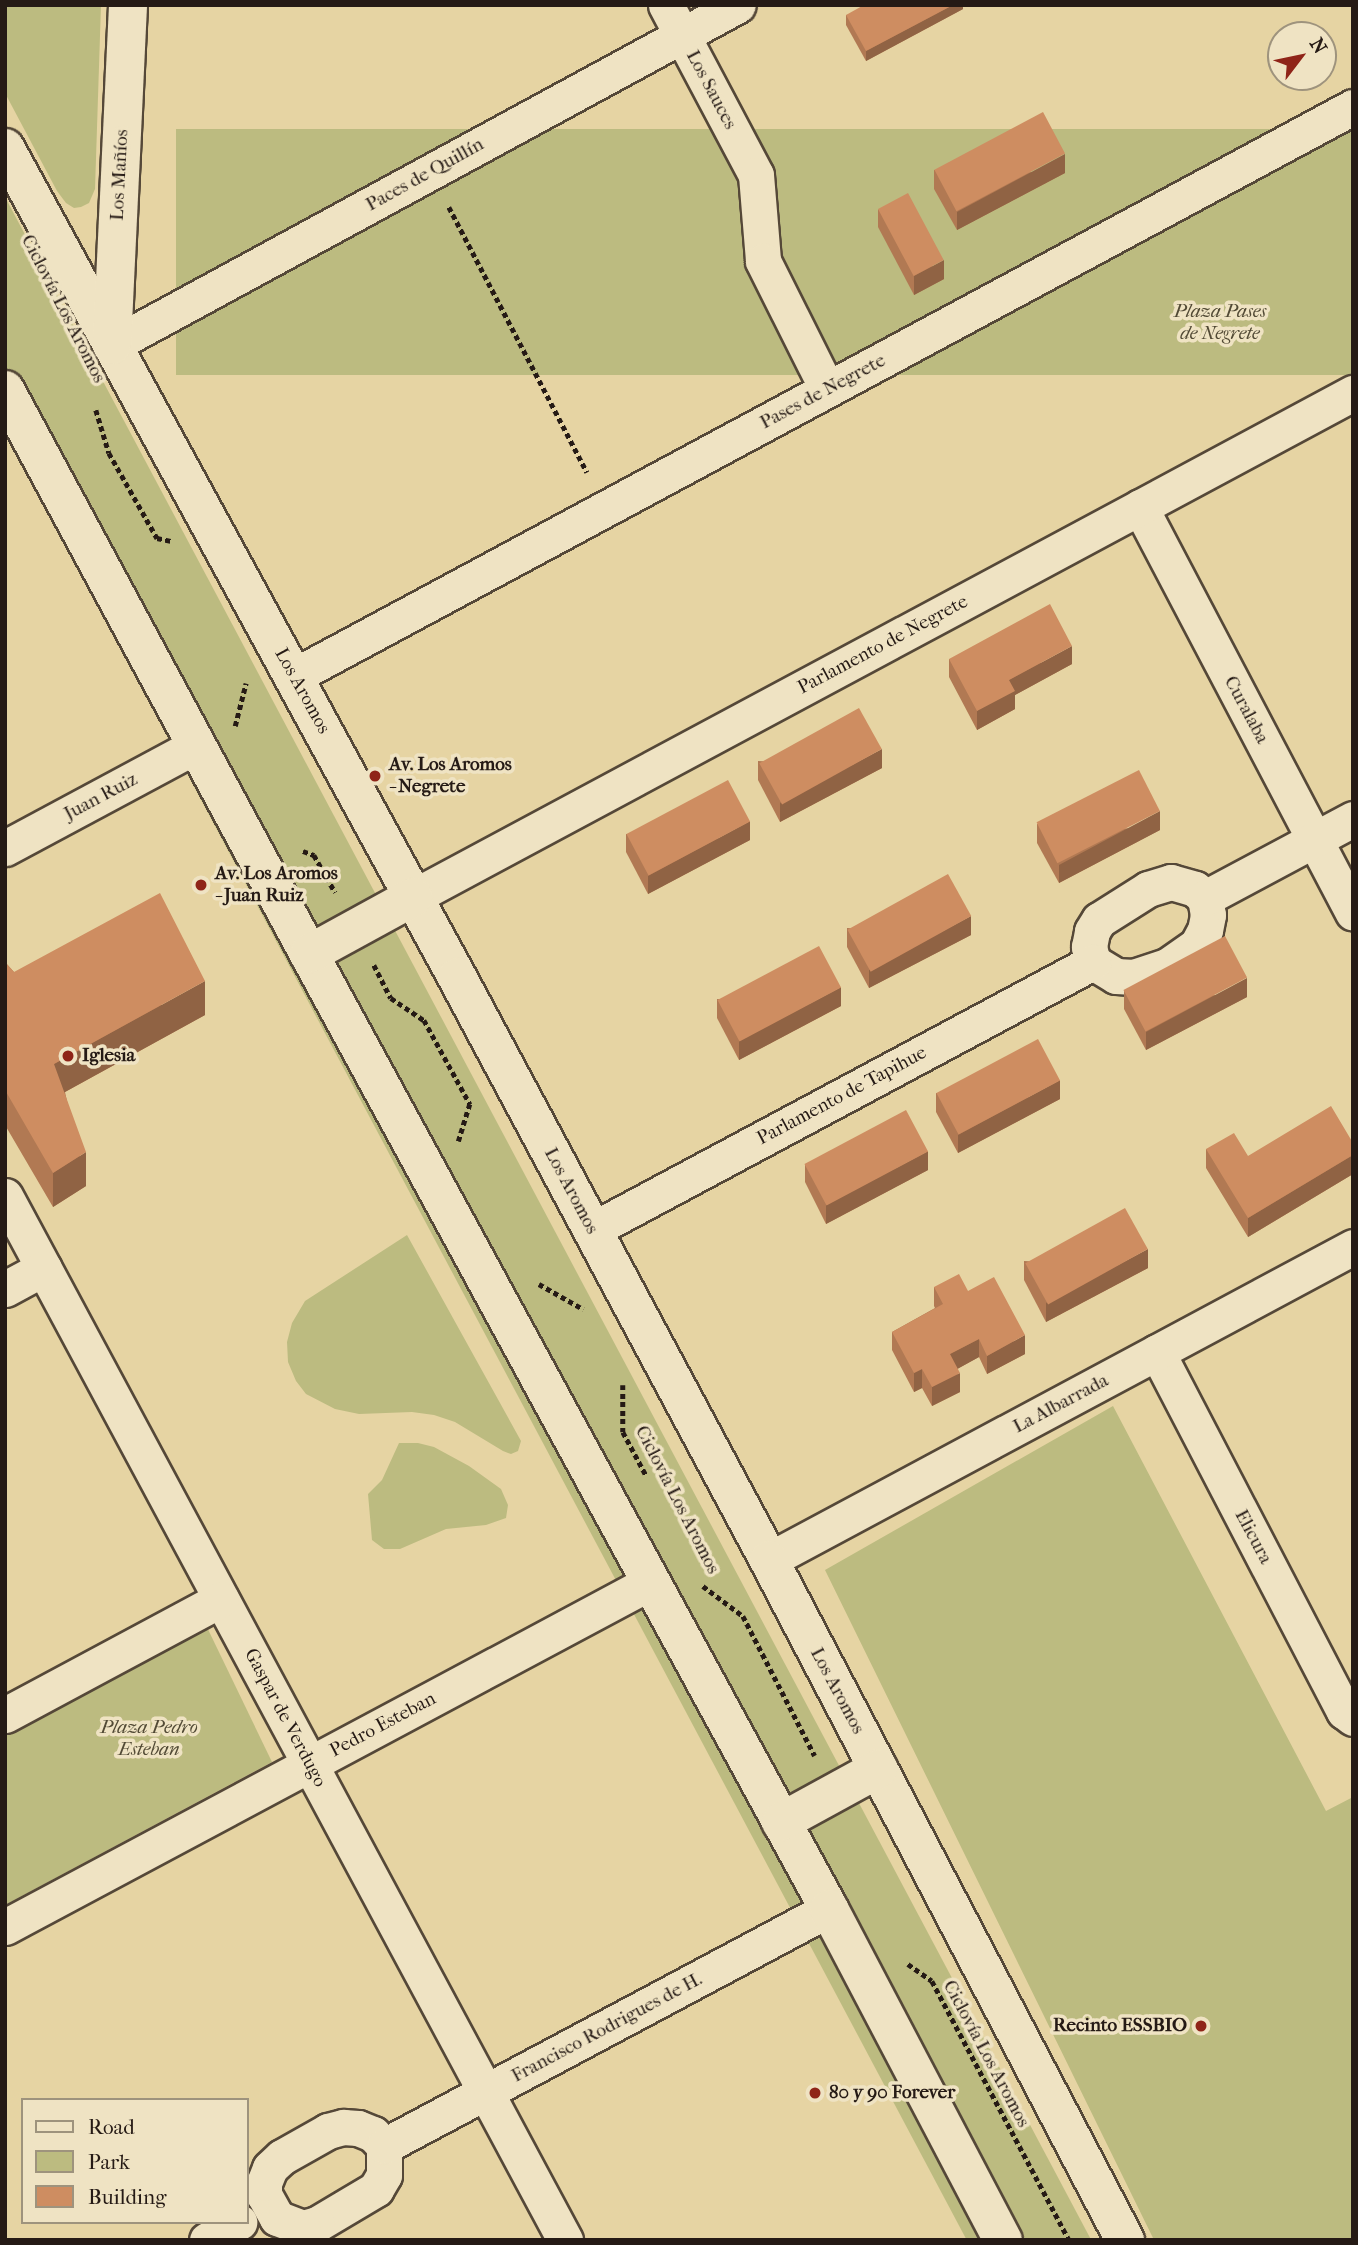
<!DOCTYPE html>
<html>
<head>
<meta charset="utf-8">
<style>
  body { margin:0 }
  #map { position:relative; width:1358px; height:2245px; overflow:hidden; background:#e6d4a3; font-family:"IM FELL French Canon",serif }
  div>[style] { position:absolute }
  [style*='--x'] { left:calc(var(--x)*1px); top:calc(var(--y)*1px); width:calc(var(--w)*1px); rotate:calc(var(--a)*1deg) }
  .green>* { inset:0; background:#bcbb80; transform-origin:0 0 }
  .path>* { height:4.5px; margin-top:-2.25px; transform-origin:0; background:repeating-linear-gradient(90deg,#251a15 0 5px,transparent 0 8.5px) }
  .roads { filter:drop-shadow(2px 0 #554838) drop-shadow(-2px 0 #554838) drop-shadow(0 2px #554838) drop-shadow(0 -2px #554838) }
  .street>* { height:35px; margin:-17.5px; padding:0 17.5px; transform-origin:17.5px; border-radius:17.5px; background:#efe3c3 }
  .secondary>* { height:38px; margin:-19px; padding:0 19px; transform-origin:19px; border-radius:19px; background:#efe3c3 }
  .wall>* { inset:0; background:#b17953 }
  .shaded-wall>* { inset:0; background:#906344 }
  .building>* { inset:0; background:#ce8d61; transform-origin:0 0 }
  .dots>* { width:19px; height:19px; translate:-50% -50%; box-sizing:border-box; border:4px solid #efe3c3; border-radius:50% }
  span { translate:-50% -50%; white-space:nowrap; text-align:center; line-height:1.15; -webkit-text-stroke:7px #efe3c3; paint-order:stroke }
  .street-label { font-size:19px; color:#251a15 }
  .park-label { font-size:19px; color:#524a35; font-style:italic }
  .poi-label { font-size:19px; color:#251a15; font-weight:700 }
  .left { translate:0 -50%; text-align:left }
  .right { translate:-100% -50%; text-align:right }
  .frame { position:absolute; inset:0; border:7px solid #251a15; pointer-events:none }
  .legend { position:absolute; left:21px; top:2098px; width:228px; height:126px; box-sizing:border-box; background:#efe3c3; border:2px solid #9e937d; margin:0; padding:9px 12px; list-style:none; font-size:21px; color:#251a15 }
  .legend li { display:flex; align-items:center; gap:14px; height:35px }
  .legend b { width:35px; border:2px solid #9e937d }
  .north { position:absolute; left:1267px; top:21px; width:70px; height:70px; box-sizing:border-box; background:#efe3c3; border:2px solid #9e937d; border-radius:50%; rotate:58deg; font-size:19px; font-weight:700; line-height:28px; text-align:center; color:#251a15 }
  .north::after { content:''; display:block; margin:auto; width:24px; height:32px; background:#8f2418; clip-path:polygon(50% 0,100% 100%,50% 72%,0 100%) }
</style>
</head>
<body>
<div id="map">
  <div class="green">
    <div style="clip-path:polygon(5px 5px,101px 5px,95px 189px,89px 203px,81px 207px,74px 208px,66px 203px,57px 191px,5px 93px)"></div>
    <div style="left:1353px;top:129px;width:246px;height:1177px;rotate:90deg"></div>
    <div style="left:5px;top:197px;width:2314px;height:110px;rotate:62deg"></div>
    <div style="clip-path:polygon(407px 1235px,521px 1441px,518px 1451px,511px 1454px,503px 1451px,455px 1422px,434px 1415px,412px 1412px,359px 1414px,335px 1409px,306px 1394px,296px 1381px,288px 1362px,287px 1342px,292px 1323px,305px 1301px)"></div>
    <div style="clip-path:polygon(1113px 1406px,1326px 1811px,1353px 1797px,1353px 2240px,1154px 2240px,825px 1570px)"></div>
    <div style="clip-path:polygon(399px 1443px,418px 1443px,434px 1447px,469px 1466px,501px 1489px,508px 1505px,506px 1518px,486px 1525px,446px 1529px,400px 1549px,384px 1549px,372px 1540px,368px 1494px,382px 1480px)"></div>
    <div style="clip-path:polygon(203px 1619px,272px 1762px,5px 1905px,5px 1727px)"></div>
  </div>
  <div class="path">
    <div style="--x:449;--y:207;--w:299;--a:62.5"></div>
    <div style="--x:96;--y:410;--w:45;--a:73.2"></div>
    <div style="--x:109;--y:453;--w:98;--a:60.5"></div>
    <div style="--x:157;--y:538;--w:14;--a:12"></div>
    <div style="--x:235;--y:726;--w:44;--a:-75.7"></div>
    <div style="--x:303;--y:851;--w:12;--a:20"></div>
    <div style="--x:314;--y:855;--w:43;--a:60.4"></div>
    <div style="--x:374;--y:965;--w:37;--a:63"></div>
    <div style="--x:391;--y:998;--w:40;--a:34"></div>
    <div style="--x:424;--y:1020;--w:96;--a:61.3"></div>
    <div style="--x:470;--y:1104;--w:39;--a:107"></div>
    <div style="--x:539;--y:1284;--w:51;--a:29.6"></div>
    <div style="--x:623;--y:1385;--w:47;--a:90"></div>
    <div style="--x:623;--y:1432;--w:49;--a:61.9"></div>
    <div style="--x:703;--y:1586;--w:50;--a:36.9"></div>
    <div style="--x:743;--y:1616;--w:157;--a:62.8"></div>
    <div style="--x:908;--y:1964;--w:29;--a:35"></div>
    <div style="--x:932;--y:1981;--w:293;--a:62.1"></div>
  </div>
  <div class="roads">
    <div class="street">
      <div style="--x:666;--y:5;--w:192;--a:62.1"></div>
      <div style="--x:756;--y:175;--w:86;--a:85.3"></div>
      <div style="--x:763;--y:261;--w:143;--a:63.4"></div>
      <div style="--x:112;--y:345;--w:712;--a:-28.51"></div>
      <div style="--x:1140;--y:507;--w:458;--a:62.3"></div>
      <div style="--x:294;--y:676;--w:1202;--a:-28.25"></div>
      <div style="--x:5;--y:848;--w:218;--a:-28.2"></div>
      <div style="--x:1171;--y:882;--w:25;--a:16"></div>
      <div style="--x:1195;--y:889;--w:13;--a:42"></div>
      <div style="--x:1205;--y:898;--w:17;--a:80"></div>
      <div style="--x:1208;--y:915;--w:15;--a:101"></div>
      <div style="--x:1205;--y:930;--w:17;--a:118"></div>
      <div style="--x:1197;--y:945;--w:37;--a:145"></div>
      <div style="--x:1167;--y:966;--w:35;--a:162"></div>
      <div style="--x:1134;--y:977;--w:18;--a:-177"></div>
      <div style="--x:1116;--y:976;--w:27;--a:-149"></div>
      <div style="--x:1093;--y:962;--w:16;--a:-105"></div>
      <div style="--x:1089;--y:947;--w:16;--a:-79"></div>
      <div style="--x:1092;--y:931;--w:13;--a:-58"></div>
      <div style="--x:1099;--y:920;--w:58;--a:-32.3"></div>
      <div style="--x:1148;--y:889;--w:24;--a:-17"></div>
      <div style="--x:413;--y:897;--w:1067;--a:-28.2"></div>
      <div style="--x:1205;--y:898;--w:168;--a:-28.1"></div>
      <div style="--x:5;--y:1196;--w:1185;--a:61.79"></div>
      <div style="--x:592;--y:1230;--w:568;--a:-28.14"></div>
      <div style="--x:5;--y:1289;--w:44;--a:-28.3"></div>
      <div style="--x:1157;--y:1352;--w:405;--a:62.5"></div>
      <div style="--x:1344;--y:1711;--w:11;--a:38"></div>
      <div style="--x:769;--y:1560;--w:663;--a:-28.19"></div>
      <div style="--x:5;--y:1715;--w:245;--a:-28.2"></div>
      <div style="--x:5;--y:1927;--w:730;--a:-28.11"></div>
      <div style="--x:343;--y:2127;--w:15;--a:4"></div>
      <div style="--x:358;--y:2128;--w:16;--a:22"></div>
      <div style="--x:373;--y:2134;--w:16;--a:47"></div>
      <div style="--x:384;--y:2146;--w:29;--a:90"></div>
      <div style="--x:384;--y:2175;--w:16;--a:120"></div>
      <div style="--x:376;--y:2189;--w:69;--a:149.3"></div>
      <div style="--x:317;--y:2224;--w:15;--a:164"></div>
      <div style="--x:303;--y:2228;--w:28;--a:-159"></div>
      <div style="--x:277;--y:2218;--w:26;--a:-119"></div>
      <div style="--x:264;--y:2195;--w:12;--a:-90"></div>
      <div style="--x:264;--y:2183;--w:16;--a:-68"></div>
      <div style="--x:270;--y:2168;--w:16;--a:-43"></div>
      <div style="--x:282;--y:2157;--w:53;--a:-29.5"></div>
      <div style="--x:328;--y:2131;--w:16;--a:-15"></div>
      <div style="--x:384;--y:2146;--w:504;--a:-28.04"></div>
      <div style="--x:207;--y:2240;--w:37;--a:-29"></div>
    </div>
    <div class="secondary">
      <div style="--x:5;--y:148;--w:944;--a:61.4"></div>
      <div style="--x:457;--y:977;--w:661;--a:61.85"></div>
      <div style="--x:769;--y:1560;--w:768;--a:62.37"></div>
      <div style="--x:112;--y:345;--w:340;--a:-87.3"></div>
      <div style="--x:5;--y:390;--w:641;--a:61.68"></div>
      <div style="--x:309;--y:954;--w:1087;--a:61.43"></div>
      <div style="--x:829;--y:1909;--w:374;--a:62.3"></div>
      <div style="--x:309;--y:954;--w:119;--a:-28.7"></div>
      <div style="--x:781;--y:1822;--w:111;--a:-28.7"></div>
    </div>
  </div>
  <div class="wall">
    <div style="clip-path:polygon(963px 5px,963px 9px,866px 61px,846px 25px,846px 15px)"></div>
    <div style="clip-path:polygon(934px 170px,1065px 173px,957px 230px,934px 189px)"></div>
    <div style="clip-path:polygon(878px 209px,944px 279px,914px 295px,878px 227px)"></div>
    <div style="clip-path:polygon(949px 659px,1072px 664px,1015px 695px,1015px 709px,977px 730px,949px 677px)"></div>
    <div style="clip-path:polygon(758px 761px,882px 768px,780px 822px,758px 780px)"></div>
    <div style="clip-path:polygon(1037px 824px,1160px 830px,1059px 883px,1037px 843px)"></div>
    <div style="clip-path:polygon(626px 834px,750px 840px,648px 894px,626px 852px)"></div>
    <div style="clip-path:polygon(847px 928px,971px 935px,869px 988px,847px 947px)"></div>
    <div style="clip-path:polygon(5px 962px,14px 972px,205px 1015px,65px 1092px,86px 1186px,53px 1207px,5px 1125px)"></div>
    <div style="clip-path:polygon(1124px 990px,1247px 997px,1146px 1050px,1124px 1009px)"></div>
    <div style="clip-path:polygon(717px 999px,841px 1006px,739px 1060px,717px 1018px)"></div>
    <div style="clip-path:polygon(936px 1093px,1060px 1099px,958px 1153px,936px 1112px)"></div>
    <div style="clip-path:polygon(1353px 1143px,1353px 1174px,1248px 1237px,1206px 1168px,1206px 1149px,1248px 1156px)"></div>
    <div style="clip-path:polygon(805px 1164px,928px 1170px,826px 1224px,805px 1182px)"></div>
    <div style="clip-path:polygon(1024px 1261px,1148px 1268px,1046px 1322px,1024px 1280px)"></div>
    <div style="clip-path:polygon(934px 1287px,968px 1291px,1025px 1354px,987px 1374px,979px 1357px,957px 1369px,960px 1392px,932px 1406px,922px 1388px,914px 1392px,892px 1350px,892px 1332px,935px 1308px,934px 1306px)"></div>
  </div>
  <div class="shaded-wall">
    <div style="clip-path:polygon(953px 5px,963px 5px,963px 9px,866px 61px,866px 51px)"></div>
    <div style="clip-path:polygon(1065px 154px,1065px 173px,957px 230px,957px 212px)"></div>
    <div style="clip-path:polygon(944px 260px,944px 279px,914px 295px,914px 276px)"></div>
    <div style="clip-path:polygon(1072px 646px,1072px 664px,1015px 695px,1015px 709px,977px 730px,977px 711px,1009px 680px)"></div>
    <div style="clip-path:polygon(882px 749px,882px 768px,780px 822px,780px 803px)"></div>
    <div style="clip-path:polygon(1160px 811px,1160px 830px,1059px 883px,1059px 865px)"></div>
    <div style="clip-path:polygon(750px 821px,750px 840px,648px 894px,648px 876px)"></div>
    <div style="clip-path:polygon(971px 916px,971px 935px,869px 988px,869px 970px)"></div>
    <div style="clip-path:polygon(1247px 978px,1247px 997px,1146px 1050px,1146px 1032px)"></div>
    <div style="clip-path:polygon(205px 981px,205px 1015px,54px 1098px,54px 1064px)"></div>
    <div style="clip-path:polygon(841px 987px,841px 1006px,739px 1060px,739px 1041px)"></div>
    <div style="clip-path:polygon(1060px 1080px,1060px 1099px,958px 1153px,958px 1135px)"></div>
    <div style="clip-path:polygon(928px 1151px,928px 1170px,826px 1224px,826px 1205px)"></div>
    <div style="clip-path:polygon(86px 1152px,86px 1186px,53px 1207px,53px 1173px)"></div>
    <div style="clip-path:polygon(1353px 1155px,1353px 1174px,1248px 1237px,1248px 1218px)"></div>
    <div style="clip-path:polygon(1148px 1249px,1148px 1268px,1046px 1322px,1046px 1303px)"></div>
    <div style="clip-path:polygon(1025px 1335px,1025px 1354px,987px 1374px,987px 1356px)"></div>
    <div style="clip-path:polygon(979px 1339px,979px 1357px,950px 1373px,950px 1354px)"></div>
    <div style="clip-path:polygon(922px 1369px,922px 1388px,914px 1392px,914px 1373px)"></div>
    <div style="clip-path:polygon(960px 1373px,960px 1392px,932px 1406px,932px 1387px)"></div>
  </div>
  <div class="building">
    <div style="clip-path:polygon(864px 5px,953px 5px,866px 51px,846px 15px)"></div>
    <div style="left:1043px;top:112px;width:47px;height:123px;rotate:62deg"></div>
    <div style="left:908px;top:193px;width:76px;height:34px;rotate:62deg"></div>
    <div style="clip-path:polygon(1050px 604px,1072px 646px,1009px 680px,1015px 691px,977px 711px,949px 659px)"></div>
    <div style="left:859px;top:708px;width:47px;height:114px;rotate:61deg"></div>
    <div style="left:1139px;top:770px;width:46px;height:115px;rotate:63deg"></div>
    <div style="left:728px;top:780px;width:47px;height:115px;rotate:62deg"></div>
    <div style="left:948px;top:874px;width:48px;height:115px;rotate:61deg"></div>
    <div style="clip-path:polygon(160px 893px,205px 981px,54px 1064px,86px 1152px,53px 1173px,5px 1090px,5px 962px,14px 972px)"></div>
    <div style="left:1225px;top:936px;width:47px;height:115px;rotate:62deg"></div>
    <div style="left:819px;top:946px;width:47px;height:115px;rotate:62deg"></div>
    <div style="left:1038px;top:1039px;width:47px;height:115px;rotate:62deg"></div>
    <div style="clip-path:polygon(1331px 1106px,1353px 1143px,1353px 1155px,1248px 1218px,1206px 1149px,1234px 1133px,1248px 1156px)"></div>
    <div style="left:906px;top:1110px;width:47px;height:115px;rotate:62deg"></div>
    <div style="left:1125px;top:1208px;width:47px;height:114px;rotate:61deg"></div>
    <div style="clip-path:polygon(959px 1274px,968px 1291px,994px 1277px,1025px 1335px,987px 1356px,979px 1339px,950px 1354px,960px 1373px,932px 1387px,922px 1369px,914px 1373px,892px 1332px,943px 1304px,934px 1287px)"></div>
  </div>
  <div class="dots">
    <div style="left:375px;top:776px;background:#8f2418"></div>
    <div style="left:201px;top:885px;background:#8f2418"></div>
    <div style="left:68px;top:1056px;background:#8f2418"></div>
    <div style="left:1201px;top:2026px;background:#8f2418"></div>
    <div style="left:815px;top:2093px;background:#8f2418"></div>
  </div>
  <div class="street-label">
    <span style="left:711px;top:90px;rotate:62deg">Los Sauces</span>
    <span style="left:120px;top:175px;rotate:-87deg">Los Mañíos</span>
    <span style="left:425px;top:175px;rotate:-29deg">Paces de Quillín</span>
    <span style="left:63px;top:309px;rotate:63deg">Ciclovía Los Aromos</span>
    <span style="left:823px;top:392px;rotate:-28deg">Pases de Negrete</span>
    <span style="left:883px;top:645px;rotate:-28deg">Parlamento de Negrete</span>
    <span style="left:302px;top:691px;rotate:61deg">Los Aromos</span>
    <span style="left:1246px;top:710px;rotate:62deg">Curalaba</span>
    <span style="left:101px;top:797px;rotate:-28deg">Juan Ruiz</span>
    <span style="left:842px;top:1096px;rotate:-28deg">Parlamento de Tapihue</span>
    <span style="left:571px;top:1191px;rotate:62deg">Los Aromos</span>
    <span style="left:1061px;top:1404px;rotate:-28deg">La Albarrada</span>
    <span style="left:677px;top:1500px;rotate:63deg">Ciclovía Los Aromos</span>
    <span style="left:1253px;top:1537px;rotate:62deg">Elicura</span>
    <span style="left:837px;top:1691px;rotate:62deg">Los Aromos</span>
    <span style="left:285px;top:1718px;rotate:62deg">Gaspar de Verdugo</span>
    <span style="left:383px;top:1725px;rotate:-28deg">Pedro Esteban</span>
    <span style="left:607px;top:2028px;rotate:-28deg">Francisco Rodrigues de H.</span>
    <span style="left:986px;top:2054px;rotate:62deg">Ciclovía Los Aromos</span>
  </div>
  <div class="park-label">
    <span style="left:1220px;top:323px">Plaza Pases<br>de Negrete</span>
    <span style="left:149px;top:1739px">Plaza Pedro<br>Esteban</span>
  </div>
  <div class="poi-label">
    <span class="left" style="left:389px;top:776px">Av. Los Aromos<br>- Negrete</span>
    <span class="left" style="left:215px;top:885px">Av. Los Aromos<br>- Juan Ruiz</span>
    <span class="left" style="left:82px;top:1056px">Iglesia</span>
    <span class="right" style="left:1187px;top:2026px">Recinto ESSBIO</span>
    <span class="left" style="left:829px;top:2093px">80 y 90 Forever</span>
  </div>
  <div class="frame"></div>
  <ul class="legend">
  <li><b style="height:9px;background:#efe3c3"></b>Road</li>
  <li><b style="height:19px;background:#bcbb80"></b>Park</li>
  <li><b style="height:19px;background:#ce8d61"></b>Building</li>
  </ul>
  <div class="north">N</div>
</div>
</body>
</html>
